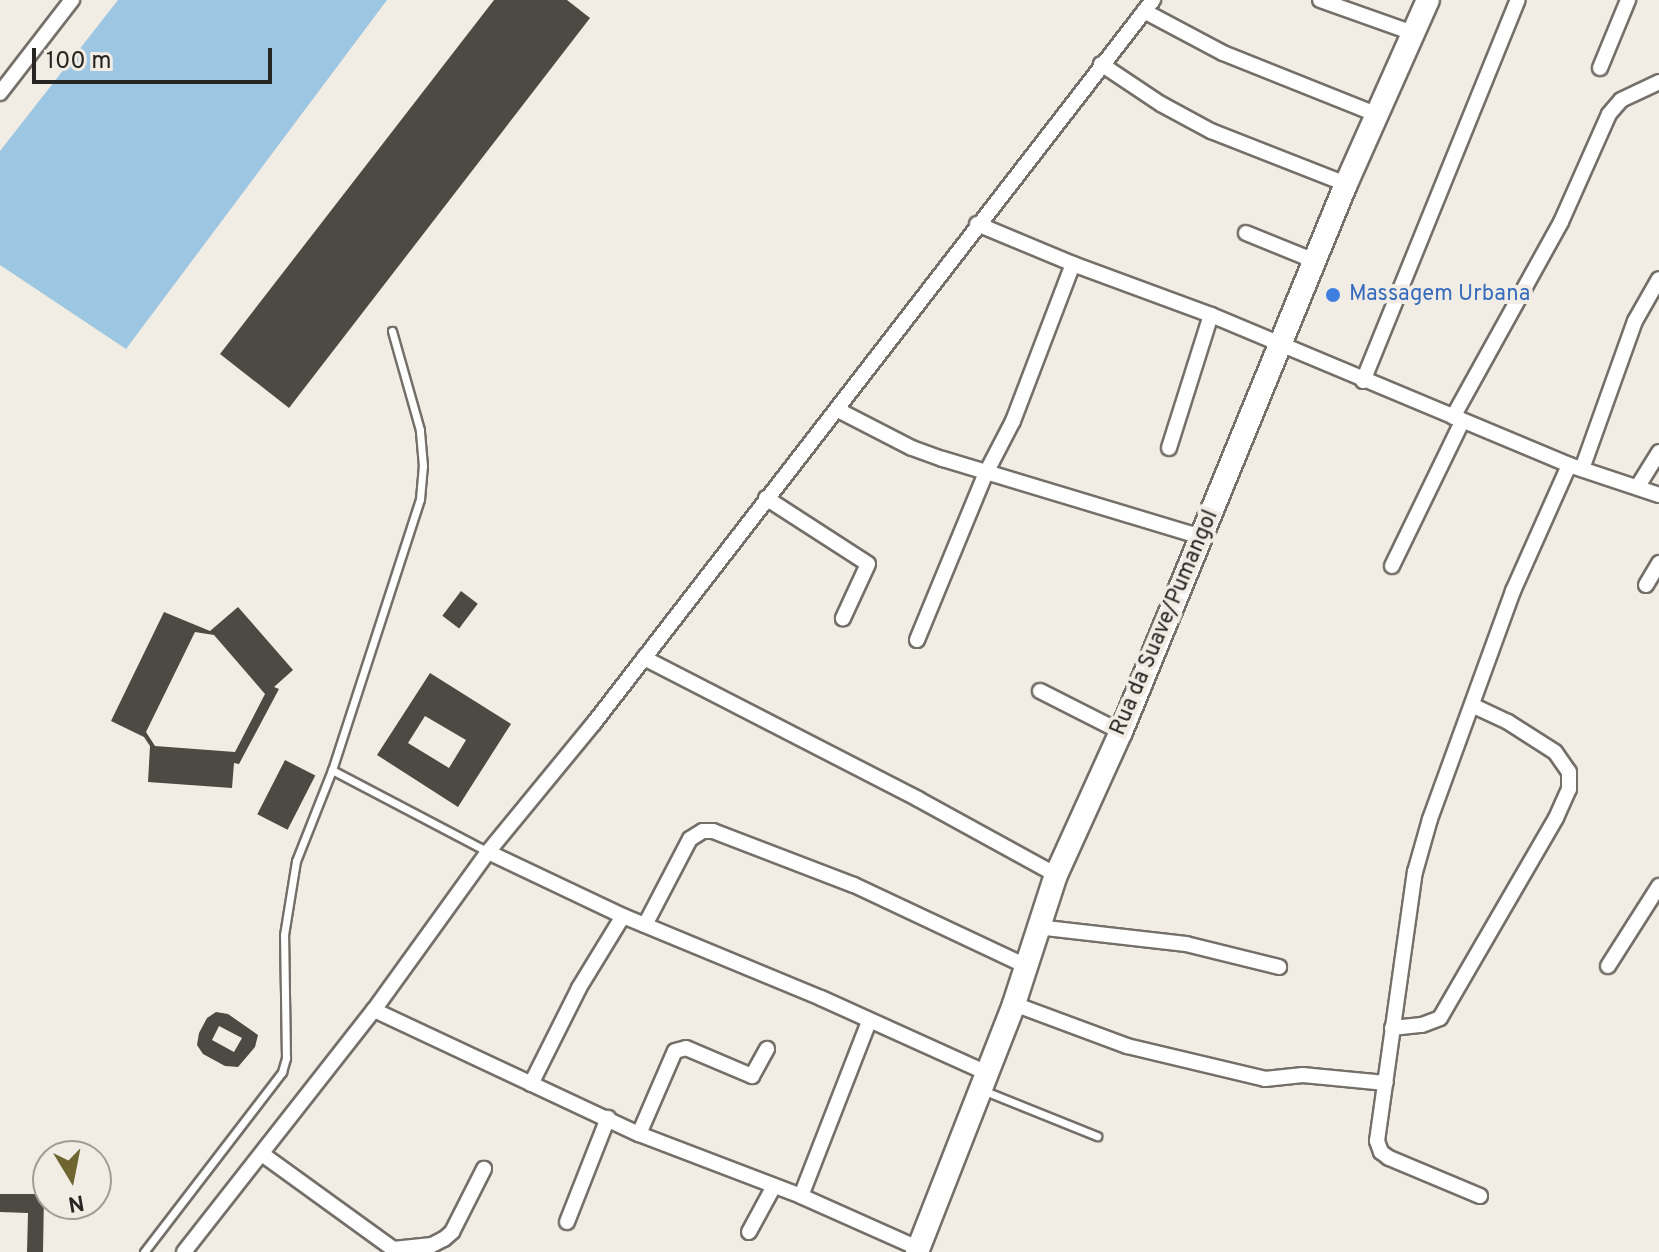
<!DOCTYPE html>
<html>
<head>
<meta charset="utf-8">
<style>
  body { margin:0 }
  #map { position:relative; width:1659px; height:1252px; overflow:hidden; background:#f1ece4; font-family:Overpass,sans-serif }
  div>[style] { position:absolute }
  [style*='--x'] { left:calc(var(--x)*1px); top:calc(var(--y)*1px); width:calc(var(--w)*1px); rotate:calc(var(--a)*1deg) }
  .water>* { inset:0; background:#9dc6e2 }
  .building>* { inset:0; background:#4d4943; transform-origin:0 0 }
  .roads { filter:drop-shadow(2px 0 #746f69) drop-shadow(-2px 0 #746f69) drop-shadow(0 2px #746f69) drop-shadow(0 -2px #746f69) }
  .lane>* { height:7px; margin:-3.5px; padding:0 3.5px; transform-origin:3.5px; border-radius:3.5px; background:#fff }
  .street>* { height:14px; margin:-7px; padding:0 7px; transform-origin:7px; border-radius:7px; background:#fff }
  .secondary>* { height:22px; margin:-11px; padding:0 11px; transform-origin:11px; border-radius:11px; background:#fff }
  .dots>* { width:22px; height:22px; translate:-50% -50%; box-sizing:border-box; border:4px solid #f1ece4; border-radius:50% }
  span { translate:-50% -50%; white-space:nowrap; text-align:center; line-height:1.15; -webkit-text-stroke:8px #f1ece4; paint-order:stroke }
  .shop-label { font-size:22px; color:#366cbe }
  .left { translate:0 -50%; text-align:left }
  .street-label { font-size:22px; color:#272522 }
  .north { position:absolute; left:32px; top:1140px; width:80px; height:80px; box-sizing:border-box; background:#f1ece4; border:2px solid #a09c96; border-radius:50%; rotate:170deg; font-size:22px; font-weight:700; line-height:32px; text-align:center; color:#272522 }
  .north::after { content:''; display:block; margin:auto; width:28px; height:36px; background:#6e6531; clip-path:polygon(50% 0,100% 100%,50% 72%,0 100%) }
  .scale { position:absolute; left:32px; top:48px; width:240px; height:36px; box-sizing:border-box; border:4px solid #272522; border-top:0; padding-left:10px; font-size:24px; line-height:28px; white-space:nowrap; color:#272522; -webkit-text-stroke:6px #f1ece4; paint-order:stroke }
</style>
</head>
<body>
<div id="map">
  <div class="water">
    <div style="clip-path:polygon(118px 0,387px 0,126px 349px,0 265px,0 151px)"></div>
  </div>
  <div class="building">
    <div style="clip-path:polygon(494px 0,567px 0,590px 18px,289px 408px,220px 354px)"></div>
    <div style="left:461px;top:591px;width:21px;height:31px;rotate:37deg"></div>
    <div style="clip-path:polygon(evenodd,238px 607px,293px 670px,274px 687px,279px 689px,239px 764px,234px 763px,232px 788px,148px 782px,150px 746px,144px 737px,111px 721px,164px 612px,210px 631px,238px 607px,195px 632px,214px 635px,265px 694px,235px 752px,155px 746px,146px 732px,195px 632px)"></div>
    <div style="clip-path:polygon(evenodd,430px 673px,511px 724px,458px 807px,377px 755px,430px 673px,425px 716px,466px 740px,449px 768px,408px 743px,425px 716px)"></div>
    <div style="left:285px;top:760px;width:34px;height:61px;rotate:27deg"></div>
    <div style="clip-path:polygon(evenodd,216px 1012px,228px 1014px,258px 1035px,255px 1047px,238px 1067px,225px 1066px,203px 1054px,197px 1045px,199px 1033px,207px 1018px,216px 1012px,219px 1026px,242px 1038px,234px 1052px,212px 1040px,219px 1026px)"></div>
    <div style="clip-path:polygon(0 1194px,44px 1194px,43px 1252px,27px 1252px,28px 1213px,0 1212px)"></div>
  </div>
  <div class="roads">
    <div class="lane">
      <div style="--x:332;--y:770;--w:176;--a:27.7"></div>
      <div style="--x:985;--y:1091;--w:121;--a:21.9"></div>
      <div style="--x:144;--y:1252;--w:227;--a:-52.5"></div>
      <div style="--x:282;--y:1072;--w:15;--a:-74"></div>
      <div style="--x:286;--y:1058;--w:123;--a:-90.9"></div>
      <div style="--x:284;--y:935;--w:75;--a:-80.8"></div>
      <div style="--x:296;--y:861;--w:98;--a:-68.4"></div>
      <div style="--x:332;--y:770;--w:285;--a:-72"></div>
      <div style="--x:420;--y:499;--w:33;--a:-85"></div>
      <div style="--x:423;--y:466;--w:36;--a:-95"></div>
      <div style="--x:420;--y:430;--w:103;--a:-105.8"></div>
    </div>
    <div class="street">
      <div style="--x:1320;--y:0;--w:102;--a:19.5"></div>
      <div style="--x:1144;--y:11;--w:89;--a:28"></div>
      <div style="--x:1223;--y:53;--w:167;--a:21.8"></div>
      <div style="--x:1101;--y:64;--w:72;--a:33.7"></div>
      <div style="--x:1161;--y:104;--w:57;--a:28.4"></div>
      <div style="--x:1211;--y:131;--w:145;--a:21.4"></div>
      <div style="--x:1600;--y:68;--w:74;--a:-67.6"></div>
      <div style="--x:0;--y:93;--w:118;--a:-52.3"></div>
      <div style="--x:977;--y:224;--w:104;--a:22.6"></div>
      <div style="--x:1073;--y:264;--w:147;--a:20.3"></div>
      <div style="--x:1211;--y:315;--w:388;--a:22.7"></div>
      <div style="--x:1569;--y:465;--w:95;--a:18.4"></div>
      <div style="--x:1246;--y:233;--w:74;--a:22.1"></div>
      <div style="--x:1363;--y:381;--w:411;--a:-67.9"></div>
      <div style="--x:838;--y:410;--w:83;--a:27.2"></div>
      <div style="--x:912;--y:448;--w:33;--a:20"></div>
      <div style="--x:943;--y:459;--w:270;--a:16.8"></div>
      <div style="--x:1453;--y:417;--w:223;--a:-61"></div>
      <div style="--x:1561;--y:222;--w:118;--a:-66"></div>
      <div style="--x:1609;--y:114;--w:18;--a:-49"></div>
      <div style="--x:1621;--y:100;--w:42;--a:-25.3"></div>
      <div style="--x:1169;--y:448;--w:139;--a:-72.5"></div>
      <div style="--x:1582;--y:469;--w:157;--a:-70.3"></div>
      <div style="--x:1635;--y:321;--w:48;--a:-60.3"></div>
      <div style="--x:1638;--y:486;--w:40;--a:-58"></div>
      <div style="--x:766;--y:498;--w:121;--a:32.9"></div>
      <div style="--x:868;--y:564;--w:60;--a:114.8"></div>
      <div style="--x:1392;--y:566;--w:160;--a:-64.1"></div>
      <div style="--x:1646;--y:585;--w:26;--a:-59"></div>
      <div style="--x:917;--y:640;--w:181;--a:-67.6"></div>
      <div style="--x:986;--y:473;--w:59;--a:-62.6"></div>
      <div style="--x:1013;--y:421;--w:168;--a:-69.1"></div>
      <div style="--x:644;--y:658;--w:308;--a:27.2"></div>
      <div style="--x:918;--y:799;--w:158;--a:28.8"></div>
      <div style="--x:1040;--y:691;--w:91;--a:26.8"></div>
      <div style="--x:488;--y:852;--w:149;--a:25.4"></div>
      <div style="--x:623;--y:916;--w:214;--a:22.5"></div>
      <div style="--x:821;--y:998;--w:180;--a:24.3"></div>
      <div style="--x:645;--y:925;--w:97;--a:-62.4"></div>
      <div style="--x:690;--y:839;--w:15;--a:-32"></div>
      <div style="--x:703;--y:831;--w:10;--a:0"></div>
      <div style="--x:713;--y:831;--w:151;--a:21"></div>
      <div style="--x:854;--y:885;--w:190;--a:25.2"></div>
      <div style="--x:1037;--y:927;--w:150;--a:6.5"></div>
      <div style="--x:1186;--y:944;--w:96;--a:13.9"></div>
      <div style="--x:1608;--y:966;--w:95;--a:-57.5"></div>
      <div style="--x:1014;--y:1004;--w:121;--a:20.4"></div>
      <div style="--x:1127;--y:1046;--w:142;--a:13.4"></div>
      <div style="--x:1265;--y:1079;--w:38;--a:-6"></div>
      <div style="--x:1303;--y:1075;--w:83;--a:5.5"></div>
      <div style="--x:374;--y:1010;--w:293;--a:25.1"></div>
      <div style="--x:639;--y:1134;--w:173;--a:20.9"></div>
      <div style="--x:801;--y:1196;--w:128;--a:24"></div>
      <div style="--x:1392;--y:1028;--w:30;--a:-6"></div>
      <div style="--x:1422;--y:1025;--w:19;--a:-21"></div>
      <div style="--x:1440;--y:1018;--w:231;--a:-59.9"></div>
      <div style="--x:1556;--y:818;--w:32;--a:-66"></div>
      <div style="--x:1569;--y:789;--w:17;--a:-90"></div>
      <div style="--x:1569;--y:772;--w:24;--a:-125"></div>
      <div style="--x:1555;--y:752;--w:56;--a:-147.4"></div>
      <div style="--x:1508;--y:722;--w:38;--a:-155"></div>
      <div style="--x:531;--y:1084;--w:107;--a:-63.4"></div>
      <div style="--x:579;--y:988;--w:84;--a:-58.6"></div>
      <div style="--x:639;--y:1134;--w:90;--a:-66.6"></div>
      <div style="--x:675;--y:1051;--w:11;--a:-15"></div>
      <div style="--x:686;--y:1048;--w:72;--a:23"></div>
      <div style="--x:752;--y:1076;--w:31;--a:-61"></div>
      <div style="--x:262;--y:1154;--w:162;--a:35.9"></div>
      <div style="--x:393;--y:1249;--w:39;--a:-6"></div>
      <div style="--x:432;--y:1245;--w:13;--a:-27"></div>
      <div style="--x:444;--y:1239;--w:11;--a:-41"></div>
      <div style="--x:452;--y:1232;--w:71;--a:-63.1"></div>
      <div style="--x:801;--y:1196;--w:187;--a:-68.7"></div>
      <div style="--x:1480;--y:1196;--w:99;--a:-157.3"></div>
      <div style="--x:1389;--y:1158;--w:10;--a:-143"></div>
      <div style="--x:1381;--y:1152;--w:12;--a:-110"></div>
      <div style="--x:1377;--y:1141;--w:272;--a:-82"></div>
      <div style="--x:1415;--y:872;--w:55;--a:-74.2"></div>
      <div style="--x:1430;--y:819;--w:243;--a:-70"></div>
      <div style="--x:1513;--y:591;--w:138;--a:-66"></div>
      <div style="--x:567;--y:1222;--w:112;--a:-68.5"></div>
      <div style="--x:749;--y:1232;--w:52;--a:-61.5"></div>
      <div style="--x:184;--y:1252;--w:308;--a:-51.9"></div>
      <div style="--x:374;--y:1010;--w:195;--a:-54.2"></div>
      <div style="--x:488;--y:852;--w:167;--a:-50.6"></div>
      <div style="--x:594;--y:723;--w:914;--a:-52.29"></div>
    </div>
    <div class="secondary">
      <div style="--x:917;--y:1252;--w:266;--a:-68.6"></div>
      <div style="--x:1014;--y:1004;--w:136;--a:-72"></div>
      <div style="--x:1056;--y:875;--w:157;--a:-65.6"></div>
      <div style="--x:1121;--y:732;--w:592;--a:-67.68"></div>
      <div style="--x:1346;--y:184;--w:201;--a:-66"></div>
    </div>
  </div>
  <div class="dots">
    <div style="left:1333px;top:295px;background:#3f7fe0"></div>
  </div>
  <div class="shop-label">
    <span class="left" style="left:1349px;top:295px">Massagem Urbana</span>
  </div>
  <div class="street-label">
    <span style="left:1165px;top:623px;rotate:-67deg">Rua da Suave/Pumangol</span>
  </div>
  <div class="north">N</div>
  <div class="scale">100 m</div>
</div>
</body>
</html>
